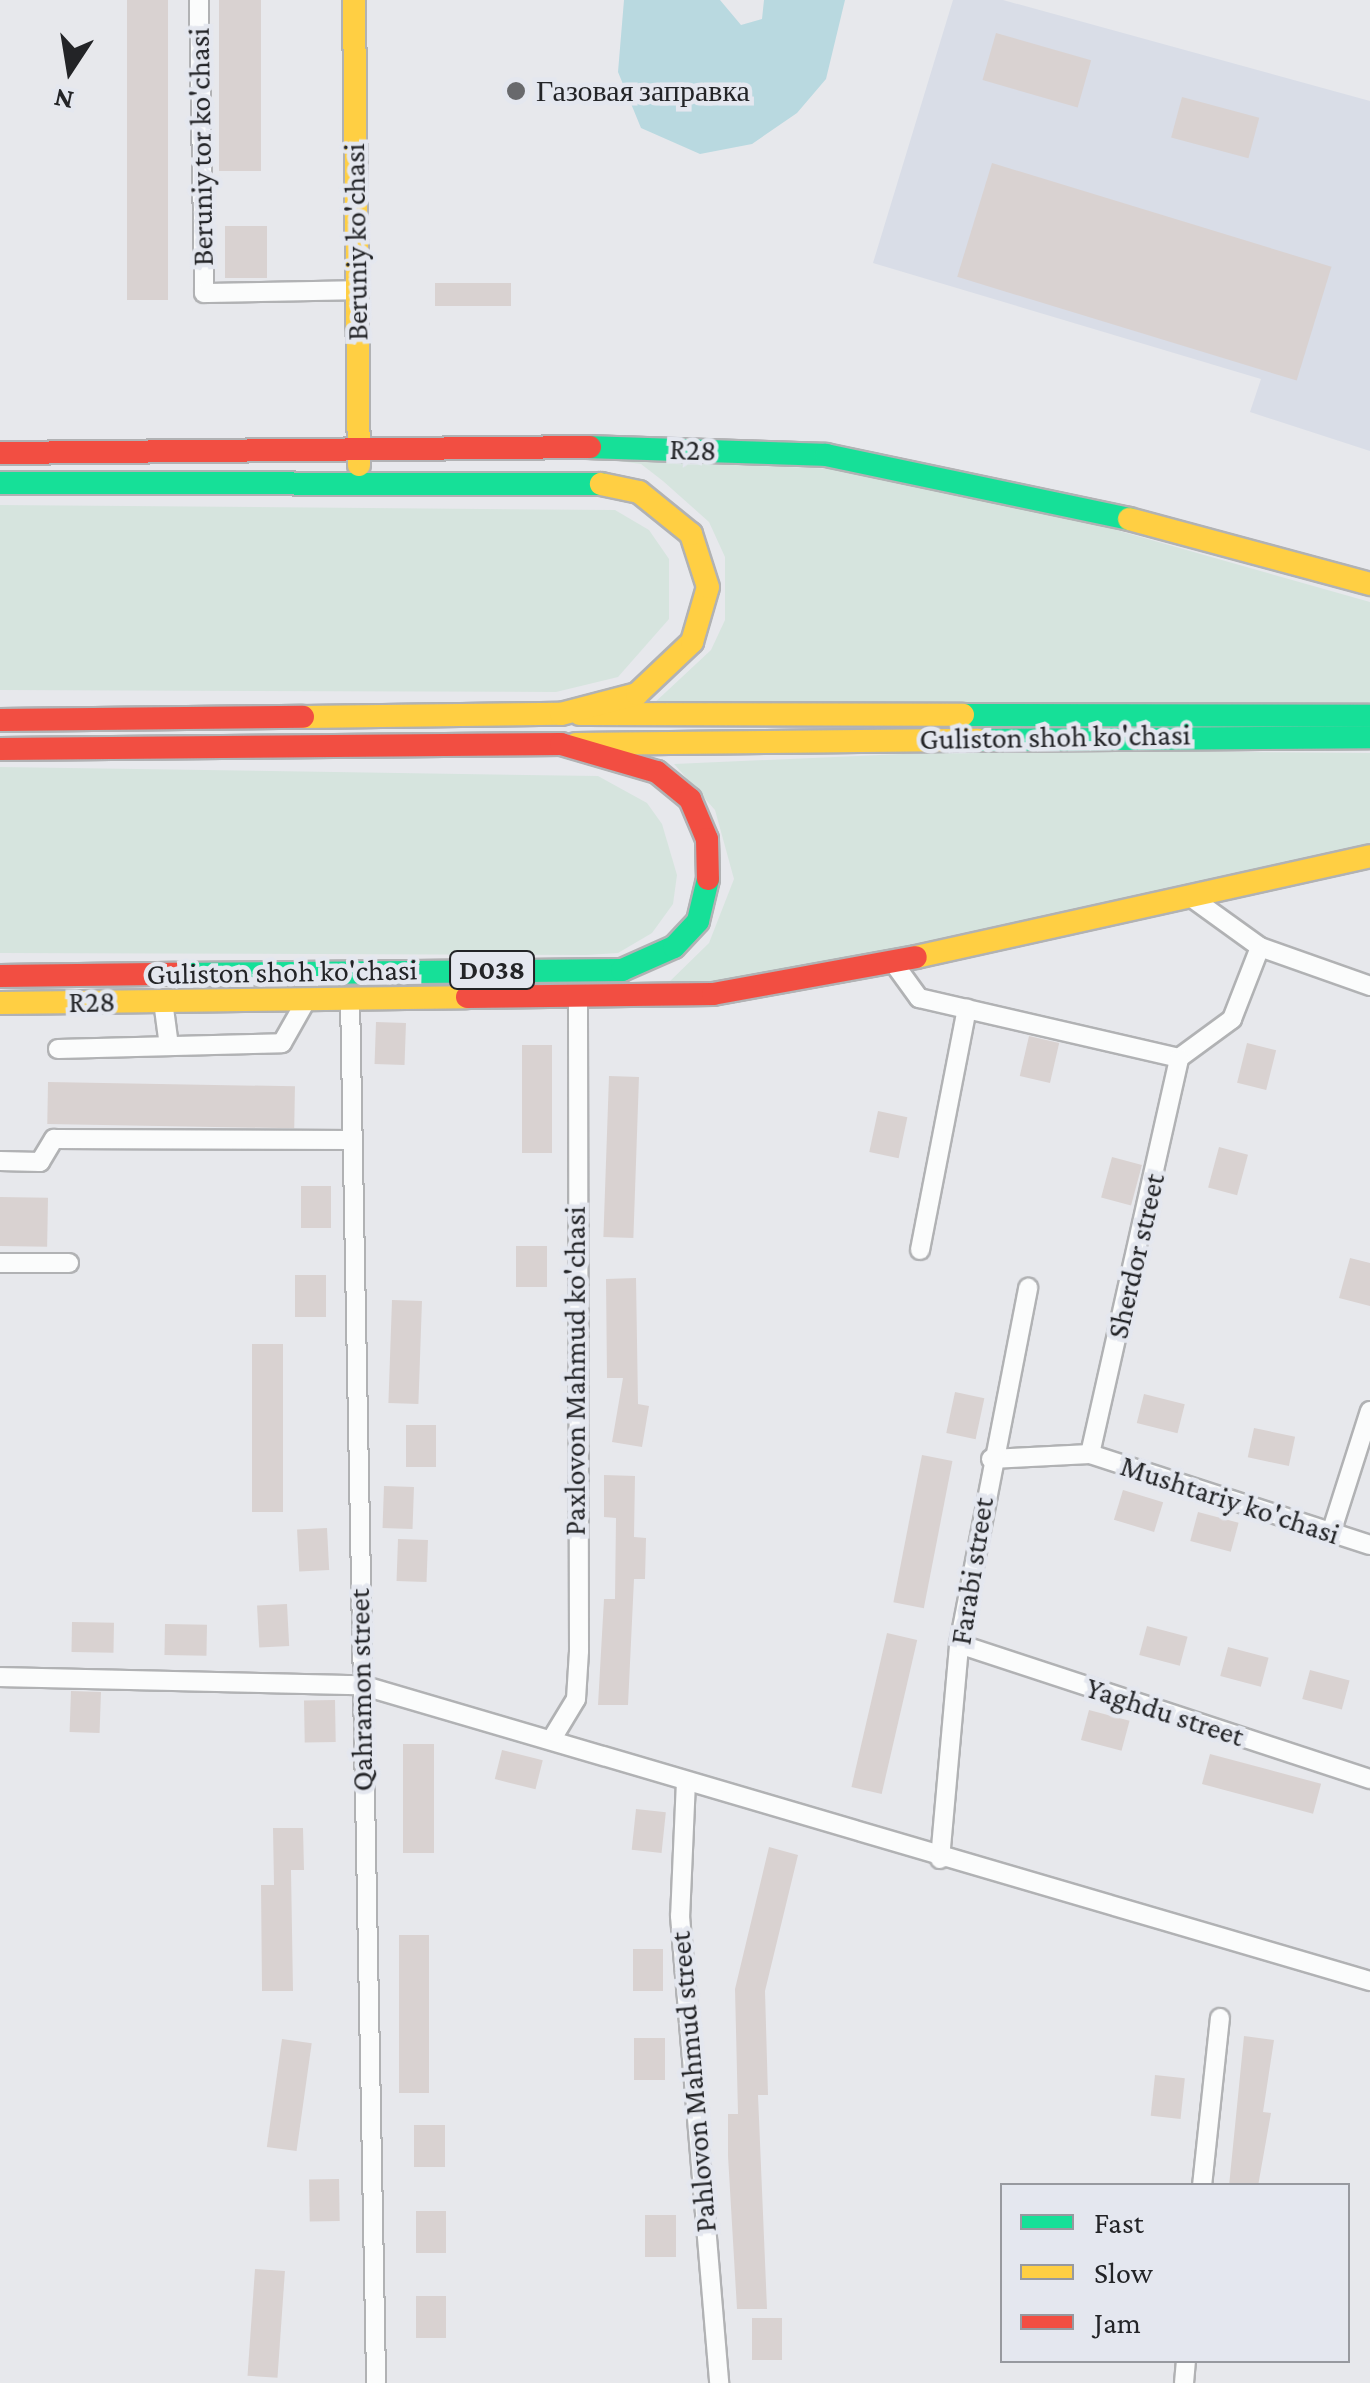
<!DOCTYPE html>
<html>
<head>
<meta charset="utf-8">
<style>
  body { margin:0 }
  #map { position:relative; width:1370px; height:2383px; overflow:hidden; background:#e7e8ec; font-family:"Crimson Pro",serif }
  div>[style] { position:absolute }
  [style*='--x'] { left:calc(var(--x)*1px); top:calc(var(--y)*1px); width:calc(var(--w)*1px); rotate:calc(var(--a)*1deg) }
  .built>* { inset:0; background:#d9dde7 }
  .green>* { inset:0; background:#d6e4de }
  .water>* { inset:0; background:#b9d9e0 }
  .building>* { inset:0; background:#d9d2d1; transform-origin:0 0 }
  .roads { filter:drop-shadow(2px 0 #b1b2b4) drop-shadow(-2px 0 #b1b2b4) drop-shadow(0 2px #b1b2b4) drop-shadow(0 -2px #b1b2b4) }
  .street>* { height:18px; margin:-9px; padding:0 9px; transform-origin:9px; border-radius:9px; background:#fbfcfc }
  .fast>* { height:22px; margin:-11px; padding:0 11px; transform-origin:11px; border-radius:11px; background:#16e098 }
  .slow>* { height:22px; margin:-11px; padding:0 11px; transform-origin:11px; border-radius:11px; background:#ffcf43 }
  .jam>* { height:22px; margin:-11px; padding:0 11px; transform-origin:11px; border-radius:11px; background:#f24e42 }
  .dots>* { width:28px; height:28px; translate:-50% -50%; box-sizing:border-box; border:5px solid #e4e7ef; border-radius:50% }
  span { translate:-50% -50%; white-space:nowrap; text-align:center; line-height:1.15; -webkit-text-stroke:9px #e4e7ef; paint-order:stroke }
  .shield-label span { padding:2px 8px; background:#e4e7ef; border:2px solid; border-radius:8px; -webkit-text-stroke-width:0 }
  .shield-label { font-size:28px; color:#232427; font-weight:700 }
  .poi-label { font-size:30px; color:#232427 }
  .left { translate:0 -50%; text-align:left }
  .street-label { font-size:30px; color:#232427 }
  .legend { position:absolute; left:1000px; top:2183px; width:350px; height:180px; box-sizing:border-box; background:#e4e7ef; border:2px solid #97999f; margin:0; padding:12px 18px; list-style:none; font-size:30px; color:#232427 }
  .legend li { display:flex; align-items:center; gap:20px; height:50px }
  .legend b { width:50px; border:2px solid #97999f }
  .north { position:absolute; left:20px; top:20px; width:100px; height:100px; -webkit-text-stroke:8px #e4e7ef; paint-order:stroke; rotate:192deg; font-size:28px; font-weight:700; line-height:40px; text-align:center; color:#232427 }
  .north::after { content:''; display:block; margin:auto; width:35px; height:45px; background:#232427; clip-path:polygon(50% 0,100% 100%,50% 72%,0 100%) }
</style>
</head>
<body>
<div id="map">
  <div class="built">
    <div style="clip-path:polygon(953px 0,1003px 0,1370px 101px,1370px 451px,1250px 412px,1261px 379px,873px 263px)"></div>
  </div>
  <div class="green">
    <div style="clip-path:polygon(612px 460px,833px 469px,1102px 526px,1370px 602px,1370px 703px,652px 705px,711px 650px,725px 620px,725px 557px,709px 522px,663px 481px,641px 464px)"></div>
    <div style="clip-path:polygon(0 505px,615px 510px,649px 530px,669px 559px,669px 619px,618px 677px,556px 692px,0 690px)"></div>
    <div style="clip-path:polygon(992px 750px,1370px 753px,1370px 844px,1167px 896px,711px 987px,665px 986px,709px 943px,734px 879px,715px 810px,674px 764px)"></div>
    <div style="clip-path:polygon(0 767px,598px 776px,647px 803px,662px 824px,677px 875px,673px 904px,652px 933px,618px 953px,587px 955px,0 953px)"></div>
  </div>
  <div class="water">
    <div style="clip-path:polygon(624px 0,720px 0,741px 25px,762px 19px,764px 0,845px 0,826px 79px,797px 113px,752px 144px,700px 154px,641px 128px,618px 72px)"></div>
  </div>
  <div class="building">
    <div style="left:127px;top:0;width:41px;height:300px"></div>
    <div style="left:219px;top:0;width:42px;height:171px"></div>
    <div style="left:996px;top:33px;width:99px;height:49px;rotate:16deg"></div>
    <div style="left:1182px;top:97px;width:80px;height:42px;rotate:15deg"></div>
    <div style="left:992px;top:163px;width:355px;height:119px;rotate:17deg"></div>
    <div style="left:225px;top:226px;width:42px;height:52px"></div>
    <div style="left:435px;top:283px;width:76px;height:23px"></div>
    <div style="left:376px;top:1022px;width:30px;height:42px;rotate:2deg"></div>
    <div style="left:1029px;top:1036px;width:31px;height:41px;rotate:13deg"></div>
    <div style="left:1247px;top:1043px;width:30px;height:41px;rotate:14deg"></div>
    <div style="left:522px;top:1045px;width:30px;height:108px"></div>
    <div style="left:609px;top:1076px;width:30px;height:161px;rotate:2deg"></div>
    <div style="left:48px;top:1082px;width:247px;height:42px;rotate:1deg"></div>
    <div style="left:878px;top:1111px;width:30px;height:42px;rotate:12deg"></div>
    <div style="left:1219px;top:1147px;width:30px;height:42px;rotate:15deg"></div>
    <div style="left:1112px;top:1157px;width:31px;height:42px;rotate:15deg"></div>
    <div style="left:301px;top:1186px;width:30px;height:42px"></div>
    <div style="left:0;top:1197px;width:48px;height:49px;rotate:1deg"></div>
    <div style="left:516px;top:1246px;width:31px;height:41px"></div>
    <div style="clip-path:polygon(1350px 1258px,1370px 1263px,1370px 1306px,1339px 1298px)"></div>
    <div style="left:295px;top:1275px;width:31px;height:42px"></div>
    <div style="clip-path:polygon(636px 1278px,638px 1404px,649px 1406px,642px 1447px,612px 1442px,623px 1378px,607px 1378px,606px 1279px)"></div>
    <div style="left:392px;top:1300px;width:30px;height:103px;rotate:2deg"></div>
    <div style="left:252px;top:1344px;width:31px;height:168px"></div>
    <div style="left:955px;top:1392px;width:30px;height:42px;rotate:12deg"></div>
    <div style="left:1144px;top:1394px;width:42px;height:30px;rotate:14deg"></div>
    <div style="left:406px;top:1425px;width:30px;height:42px"></div>
    <div style="left:1254px;top:1428px;width:42px;height:30px;rotate:12deg"></div>
    <div style="left:922px;top:1455px;width:31px;height:150px;rotate:11deg"></div>
    <div style="clip-path:polygon(604px 1475px,635px 1476px,634px 1537px,646px 1538px,645px 1579px,634px 1579px,628px 1705px,598px 1705px,604px 1599px,615px 1599px,616px 1518px,604px 1517px)"></div>
    <div style="left:384px;top:1486px;width:30px;height:42px;rotate:2deg"></div>
    <div style="left:1123px;top:1490px;width:42px;height:31px;rotate:17deg"></div>
    <div style="left:1198px;top:1512px;width:42px;height:30px;rotate:15deg"></div>
    <div style="left:327px;top:1528px;width:42px;height:30px;rotate:87deg"></div>
    <div style="left:398px;top:1539px;width:30px;height:42px;rotate:2deg"></div>
    <div style="left:287px;top:1604px;width:42px;height:30px;rotate:87deg"></div>
    <div style="left:72px;top:1622px;width:42px;height:30px;rotate:1deg"></div>
    <div style="left:165px;top:1624px;width:42px;height:31px;rotate:1deg"></div>
    <div style="left:1147px;top:1626px;width:42px;height:30px;rotate:15deg"></div>
    <div style="left:887px;top:1633px;width:31px;height:158px;rotate:13deg"></div>
    <div style="left:1228px;top:1647px;width:42px;height:30px;rotate:15deg"></div>
    <div style="left:1310px;top:1670px;width:41px;height:30px;rotate:15deg"></div>
    <div style="left:71px;top:1691px;width:30px;height:41px;rotate:2deg"></div>
    <div style="left:335px;top:1700px;width:42px;height:31px;rotate:89deg"></div>
    <div style="left:1089px;top:1710px;width:42px;height:31px;rotate:15deg"></div>
    <div style="left:403px;top:1744px;width:31px;height:109px"></div>
    <div style="left:502px;top:1750px;width:42px;height:30px;rotate:14deg"></div>
    <div style="left:1210px;top:1754px;width:115px;height:31px;rotate:15deg"></div>
    <div style="left:636px;top:1809px;width:30px;height:41px;rotate:6deg"></div>
    <div style="clip-path:polygon(273px 1828px,303px 1828px,304px 1870px,291px 1870px,293px 1991px,262px 1991px,261px 1885px,274px 1885px)"></div>
    <div style="clip-path:polygon(769px 1847px,798px 1855px,765px 1991px,768px 2095px,758px 2095px,767px 2309px,737px 2309px,728px 2156px,728px 2114px,738px 2114px,735px 1989px)"></div>
    <div style="left:399px;top:1935px;width:30px;height:158px"></div>
    <div style="left:633px;top:1949px;width:30px;height:42px"></div>
    <div style="clip-path:polygon(1244px 2036px,1274px 2040px,1263px 2112px,1271px 2113px,1258px 2186px,1229px 2186px)"></div>
    <div style="left:634px;top:2038px;width:31px;height:42px"></div>
    <div style="left:282px;top:2039px;width:30px;height:109px;rotate:8deg"></div>
    <div style="left:1155px;top:2075px;width:30px;height:41px;rotate:6deg"></div>
    <div style="left:414px;top:2125px;width:31px;height:42px"></div>
    <div style="left:339px;top:2179px;width:42px;height:30px;rotate:89deg"></div>
    <div style="left:416px;top:2211px;width:30px;height:42px"></div>
    <div style="left:645px;top:2215px;width:31px;height:42px"></div>
    <div style="left:255px;top:2269px;width:30px;height:107px;rotate:4deg"></div>
    <div style="left:416px;top:2296px;width:30px;height:42px"></div>
    <div style="left:752px;top:2318px;width:30px;height:42px"></div>
  </div>
  <div class="roads">
    <div class="street">
      <div style="--x:199;--y:0;--w:293;--a:89"></div>
      <div style="--x:204;--y:293;--w:153;--a:-1.1"></div>
      <div style="--x:1192;--y:898;--w:84;--a:35.8"></div>
      <div style="--x:1260;--y:947;--w:117;--a:19.5"></div>
      <div style="--x:895;--y:965;--w:41;--a:54"></div>
      <div style="--x:919;--y:998;--w:267;--a:13"></div>
      <div style="--x:1179;--y:1058;--w:66;--a:-36.3"></div>
      <div style="--x:1232;--y:1019;--w:77;--a:-68.7"></div>
      <div style="--x:350;--y:998;--w:1385;--a:88.92"></div>
      <div style="--x:163;--y:1001;--w:45;--a:82.4"></div>
      <div style="--x:58;--y:1049;--w:224;--a:-1.5"></div>
      <div style="--x:282;--y:1043;--w:51;--a:-60.4"></div>
      <div style="--x:0;--y:1161;--w:40;--a:1.4"></div>
      <div style="--x:40;--y:1162;--w:27;--a:-59"></div>
      <div style="--x:54;--y:1139;--w:299;--a:0.2"></div>
      <div style="--x:920;--y:1250;--w:246;--a:-79"></div>
      <div style="--x:0;--y:1263;--w:69;--a:0"></div>
      <div style="--x:1090;--y:1454;--w:406;--a:-77.3"></div>
      <div style="--x:991;--y:1459;--w:99;--a:-2.9"></div>
      <div style="--x:1090;--y:1454;--w:294;--a:18"></div>
      <div style="--x:1331;--y:1533;--w:128;--a:-72.3"></div>
      <div style="--x:959;--y:1644;--w:433;--a:18.2"></div>
      <div style="--x:0;--y:1677;--w:361;--a:1.3"></div>
      <div style="--x:361;--y:1685;--w:1052;--a:16.35"></div>
      <div style="--x:553;--y:1737;--w:44;--a:-58.8"></div>
      <div style="--x:576;--y:1699;--w:48;--a:-86.4"></div>
      <div style="--x:579;--y:1651;--w:653;--a:-90.09"></div>
      <div style="--x:686;--y:1781;--w:135;--a:92.5"></div>
      <div style="--x:680;--y:1916;--w:469;--a:85.2"></div>
      <div style="--x:940;--y:1859;--w:216;--a:-84.9"></div>
      <div style="--x:959;--y:1644;--w:363;--a:-79"></div>
      <div style="--x:1202;--y:2186;--w:169;--a:-83.9"></div>
      <div style="--x:1184;--y:2383;--w:23;--a:-85"></div>
    </div>
    <div class="fast">
      <div style="--x:590;--y:447;--w:236;--a:1.9"></div>
      <div style="--x:826;--y:455;--w:310;--a:11.9"></div>
      <div style="--x:0;--y:483;--w:601;--a:0.1"></div>
      <div style="--x:963;--y:715;--w:407;--a:0.1"></div>
      <div style="--x:978;--y:740;--w:392;--a:-0.4"></div>
      <div style="--x:176;--y:974;--w:446;--a:-0.5"></div>
      <div style="--x:622;--y:970;--w:57;--a:-23.9"></div>
      <div style="--x:674;--y:947;--w:35;--a:-47"></div>
      <div style="--x:698;--y:921;--w:43;--a:-76.6"></div>
    </div>
    <div class="slow">
      <div style="--x:354;--y:0;--w:465;--a:89.4"></div>
      <div style="--x:1129;--y:519;--w:250;--a:15.1"></div>
      <div style="--x:580;--y:714;--w:383;--a:0.1"></div>
      <div style="--x:303;--y:717;--w:258;--a:-0.7"></div>
      <div style="--x:561;--y:714;--w:79;--a:-14.7"></div>
      <div style="--x:637;--y:694;--w:76;--a:-43.4"></div>
      <div style="--x:692;--y:642;--w:57;--a:-73.8"></div>
      <div style="--x:708;--y:587;--w:56;--a:-107.8"></div>
      <div style="--x:691;--y:534;--w:67;--a:-141.1"></div>
      <div style="--x:639;--y:492;--w:39;--a:-168"></div>
      <div style="--x:576;--y:744;--w:402;--a:-0.6"></div>
      <div style="--x:916;--y:957;--w:465;--a:-12.5"></div>
      <div style="--x:0;--y:1003;--w:467;--a:-0.7"></div>
    </div>
    <div class="jam">
      <div style="--x:0;--y:453;--w:590;--a:-0.58"></div>
      <div style="--x:0;--y:720;--w:303;--a:-0.6"></div>
      <div style="--x:0;--y:749;--w:561;--a:-0.51"></div>
      <div style="--x:561;--y:744;--w:100;--a:16.3"></div>
      <div style="--x:657;--y:772;--w:43;--a:39.3"></div>
      <div style="--x:690;--y:799;--w:43;--a:67"></div>
      <div style="--x:707;--y:839;--w:40;--a:88.6"></div>
      <div style="--x:0;--y:976;--w:176;--a:-0.7"></div>
      <div style="--x:467;--y:997;--w:246;--a:-0.7"></div>
      <div style="--x:713;--y:994;--w:206;--a:-10.3"></div>
    </div>
  </div>
  <div class="dots">
    <div style="left:516px;top:91px;background:#68696c"></div>
  </div>
  <div class="shield-label">
    <span style="left:492px;top:970px">D038</span>
  </div>
  <div class="poi-label">
    <span class="left" style="left:536px;top:91px">Газовая заправка</span>
  </div>
  <div class="street-label">
    <span style="left:201px;top:147px;rotate:-91deg">Beruniy tor ko'chasi</span>
    <span style="left:356px;top:242px;rotate:-91deg">Beruniy ko'chasi</span>
    <span style="left:693px;top:450px;rotate:2deg">R28</span>
    <span style="left:1055px;top:737px;rotate:-1deg">Guliston shoh ko'chasi</span>
    <span style="left:282px;top:972px;rotate:-1deg">Guliston shoh ko'chasi</span>
    <span style="left:92px;top:1002px;rotate:-1deg">R28</span>
    <span style="left:1136px;top:1256px;rotate:-77deg">Sherdor street</span>
    <span style="left:575px;top:1371px;rotate:-90deg">Paxlovon Mahmud ko'chasi</span>
    <span style="left:1230px;top:1500px;rotate:18deg">Mushtariy ko'chasi</span>
    <span style="left:972px;top:1571px;rotate:-81deg">Farabi street</span>
    <span style="left:361px;top:1690px;rotate:-91deg">Qahramon street</span>
    <span style="left:1165px;top:1712px;rotate:18deg">Yaghdu street</span>
    <span style="left:693px;top:2082px;rotate:-95deg">Pahlovon Mahmud street</span>
  </div>
  <ul class="legend">
  <li><b style="height:12px;background:#16e098"></b>Fast</li>
  <li><b style="height:12px;background:#ffcf43"></b>Slow</li>
  <li><b style="height:12px;background:#f24e42"></b>Jam</li>
  </ul>
  <div class="north">N</div>
</div>
</body>
</html>
